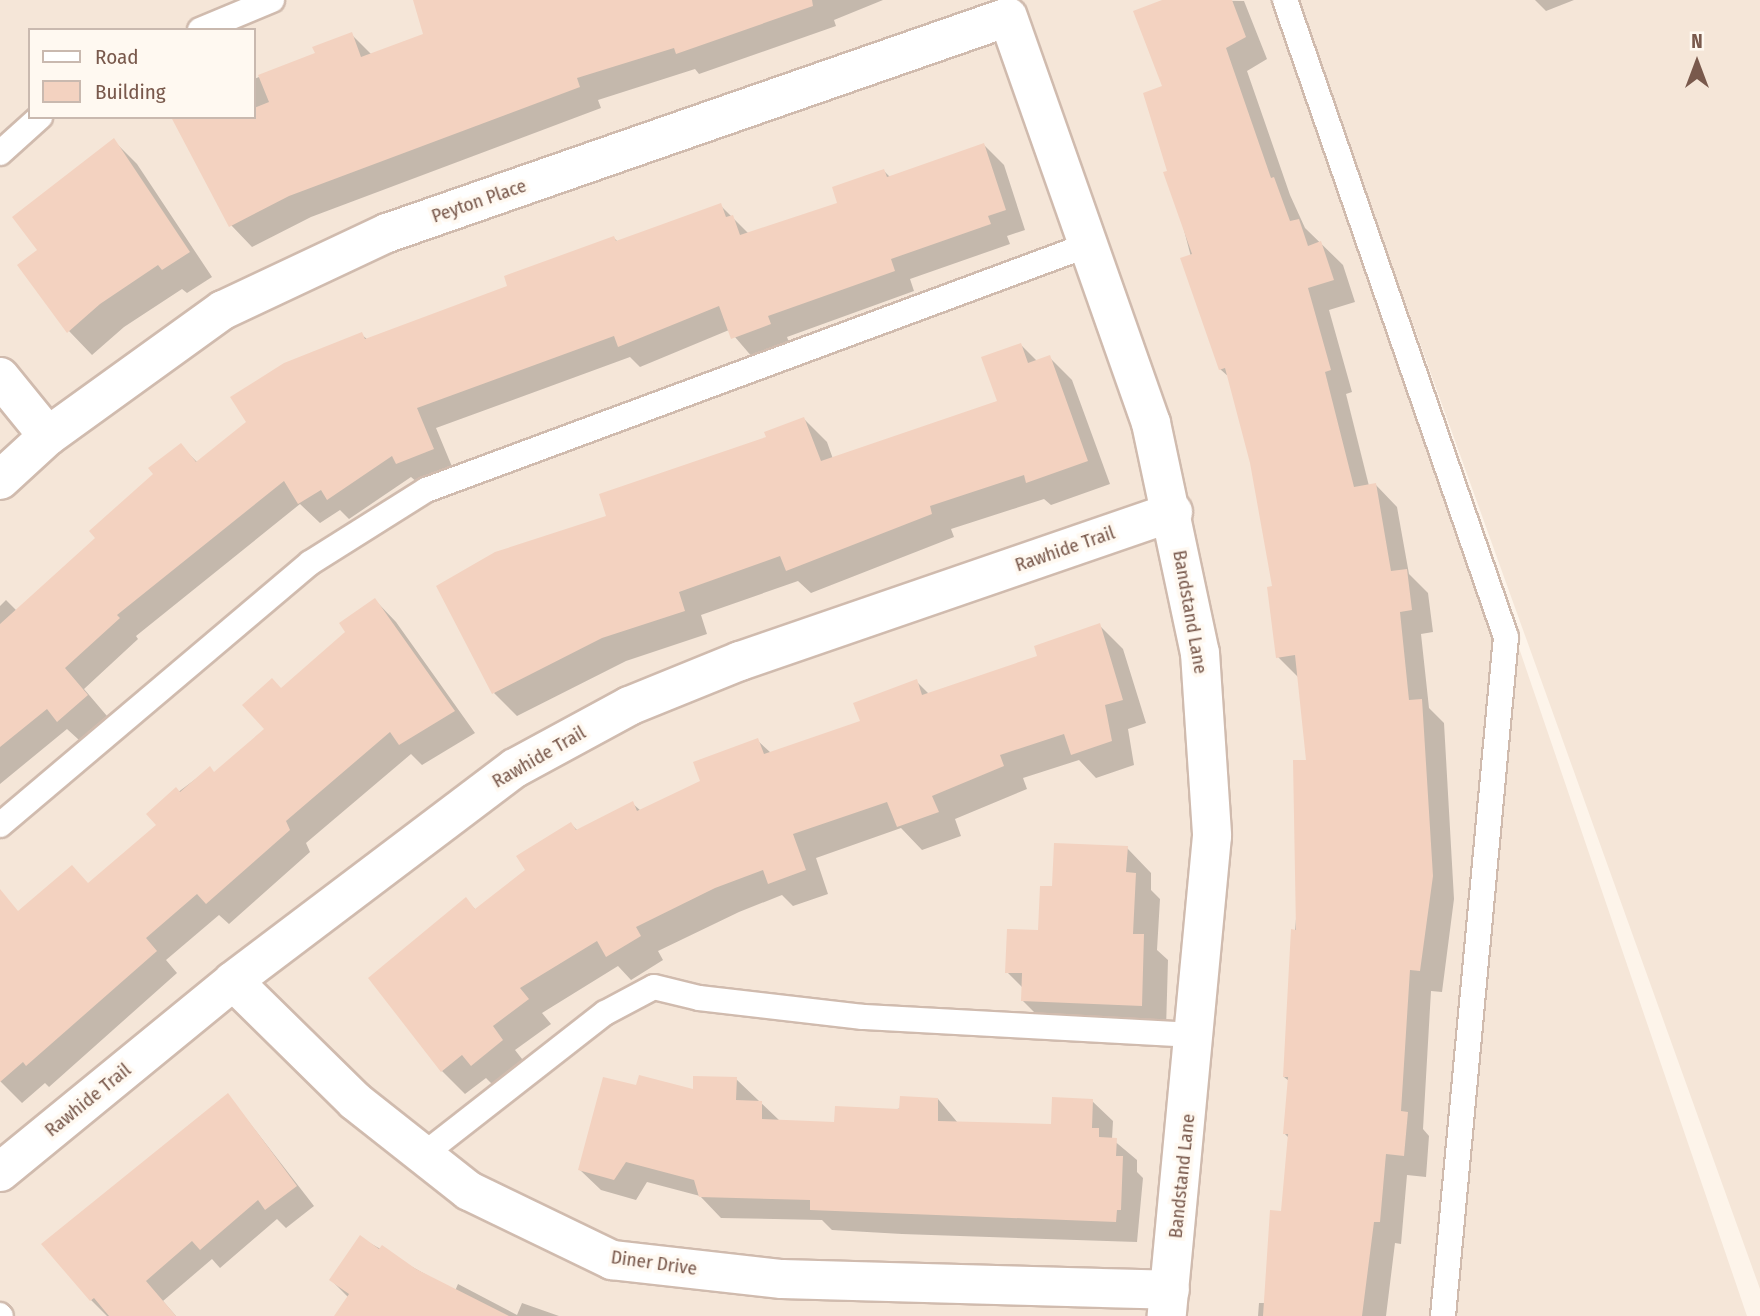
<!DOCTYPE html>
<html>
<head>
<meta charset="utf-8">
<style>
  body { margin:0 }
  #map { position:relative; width:1760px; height:1316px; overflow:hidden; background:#fdf4ea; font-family:"Fira Sans Condensed",sans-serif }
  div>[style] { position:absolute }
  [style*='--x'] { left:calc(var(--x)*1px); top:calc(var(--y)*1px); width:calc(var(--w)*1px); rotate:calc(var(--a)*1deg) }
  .residential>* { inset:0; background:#f5e6d8 }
  .shadow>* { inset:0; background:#0003 }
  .building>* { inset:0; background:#f3d2c0 }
  .roads { filter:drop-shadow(2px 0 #d0bbae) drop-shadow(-2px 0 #d0bbae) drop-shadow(0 2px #d0bbae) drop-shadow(0 -2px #d0bbae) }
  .lane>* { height:24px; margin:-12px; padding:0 12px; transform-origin:12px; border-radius:12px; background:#fff }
  .street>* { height:38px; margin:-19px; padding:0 19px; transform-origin:19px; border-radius:19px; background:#fff }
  span { translate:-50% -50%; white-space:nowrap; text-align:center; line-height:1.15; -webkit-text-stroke:7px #fff9f1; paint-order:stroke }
  .street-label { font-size:19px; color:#79594c }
  .legend { position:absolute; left:28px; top:28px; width:228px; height:91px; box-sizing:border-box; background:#fff9f1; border:2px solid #c9b9af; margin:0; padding:9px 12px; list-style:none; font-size:21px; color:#79594c }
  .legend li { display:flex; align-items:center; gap:14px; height:35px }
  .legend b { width:35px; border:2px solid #c9b9af }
  .north { position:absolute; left:1662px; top:28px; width:70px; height:70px; -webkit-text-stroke:5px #fff9f1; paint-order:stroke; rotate:0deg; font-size:19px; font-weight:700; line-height:28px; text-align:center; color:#79594c }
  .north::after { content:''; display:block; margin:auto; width:24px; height:32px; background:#79594c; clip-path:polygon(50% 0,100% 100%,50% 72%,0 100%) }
</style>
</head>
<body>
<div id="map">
  <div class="residential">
    <div style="clip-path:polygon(evenodd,0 0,1760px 0,1760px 1289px,1321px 68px,1747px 1316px,0 1316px,0 0,30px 30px,254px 30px,254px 117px,30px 117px,30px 30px)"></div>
  </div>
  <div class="shadow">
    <div style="clip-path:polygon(414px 0,883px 0,834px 20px,836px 26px,699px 74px,695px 69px,598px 100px,601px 108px,311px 217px,252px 247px,231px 225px,254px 117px,254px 79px,317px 54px,351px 34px,372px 55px,425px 35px)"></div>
    <div style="clip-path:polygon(1167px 0,1244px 1px,1267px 59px,1247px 71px,1290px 195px,1305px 228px,1343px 265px,1355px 302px,1329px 310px,1352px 392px,1346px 394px,1369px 486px,1375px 484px,1397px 507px,1409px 574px,1428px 593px,1433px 632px,1421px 634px,1429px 708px,1444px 723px,1454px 899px,1442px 992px,1431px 991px,1423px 1129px,1429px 1136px,1426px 1177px,1407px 1175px,1401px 1244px,1395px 1243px,1386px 1316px,1258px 1316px,1259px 1303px,1266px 1303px,1283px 1213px,1289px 1138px,1284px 1133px,1289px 1081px,1284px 1077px,1308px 761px,1300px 679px,1278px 657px,1274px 588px,1252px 463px,1230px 378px,1220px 369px,1169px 172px,1164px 88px)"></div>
    <div style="clip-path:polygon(1535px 0,1574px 0,1546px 11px)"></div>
    <div style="clip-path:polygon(114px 141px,137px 164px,212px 277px,187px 293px,182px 289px,124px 327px,92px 355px,69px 331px,39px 251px)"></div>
    <div style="clip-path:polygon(984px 145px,1004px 165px,1025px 230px,1007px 236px,1010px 244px,910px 279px,914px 291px,787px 337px,790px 345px,753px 358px,729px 330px,640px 367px,630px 357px,436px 428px,453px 469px,418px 483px,411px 477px,349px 519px,340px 510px,320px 523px,300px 504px,136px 636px,138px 639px,84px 689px,107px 716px,79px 740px,67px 729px,0 784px,0 606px,6px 600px,17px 611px,97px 539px,181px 446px,198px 463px,361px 334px,368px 340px,510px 287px,614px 238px,618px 242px,720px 205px,749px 234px,839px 204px,884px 171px,890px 177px)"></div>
    <div style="clip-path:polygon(1021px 345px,1037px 361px,1049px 357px,1072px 380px,1110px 484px,1051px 505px,1044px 499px,951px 529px,954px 537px,811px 593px,798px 581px,701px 615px,707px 634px,626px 661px,517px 716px,494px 693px,608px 517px,804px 419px,827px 442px,833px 459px,999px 402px)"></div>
    <div style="clip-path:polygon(375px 600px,396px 622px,475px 733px,422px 765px,411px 754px,306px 843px,310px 852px,229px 924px,219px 915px,166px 960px,177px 973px,49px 1087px,45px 1083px,22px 1103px,0 1081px,0 918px,89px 885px,158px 825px,149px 814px,209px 769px,215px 774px,266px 729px,282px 690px,347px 632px)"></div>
    <div style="clip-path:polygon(1099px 625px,1123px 649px,1146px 723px,1128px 729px,1134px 765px,1096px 778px,1079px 760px,1023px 778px,1027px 789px,955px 819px,961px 836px,922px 850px,901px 828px,816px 858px,828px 894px,793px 906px,782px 895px,739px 912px,658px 951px,663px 960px,631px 980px,618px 966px,542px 1013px,551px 1024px,515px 1050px,526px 1064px,496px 1088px,486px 1078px,465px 1094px,442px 1071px,466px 900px,476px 910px,527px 871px,571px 824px,578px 831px,632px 803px,641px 811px,702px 782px,758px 741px,771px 753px,862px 722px,916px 681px,929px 694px,1040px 657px)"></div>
    <div style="clip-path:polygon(1127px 848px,1151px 873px,1151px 890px,1160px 899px,1157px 950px,1168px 960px,1166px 1030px,1047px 1025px,1022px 1000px,1023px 988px,1007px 972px,1040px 932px,1053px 888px)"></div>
    <div style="clip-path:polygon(736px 1079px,780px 1121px,836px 1124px,938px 1099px,958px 1123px,1053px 1125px,1092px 1101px,1113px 1121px,1112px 1139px,1137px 1160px,1137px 1172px,1143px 1178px,1137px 1242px,902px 1234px,832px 1230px,822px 1220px,721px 1218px,700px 1196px,647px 1182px,636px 1200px,601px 1190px,580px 1170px,637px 1087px,695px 1091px)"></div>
    <div style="clip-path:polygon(228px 1095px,314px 1206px,286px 1228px,277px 1219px,220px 1268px,212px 1259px,163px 1301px,176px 1316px,107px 1316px,91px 1300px)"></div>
    <div style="clip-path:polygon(361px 1238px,455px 1291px,458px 1284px,517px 1315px,522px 1303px,559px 1316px,336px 1316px,349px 1298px,331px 1280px)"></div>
  </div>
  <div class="building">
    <div style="clip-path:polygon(413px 0,812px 0,813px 6px,676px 54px,674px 48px,577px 78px,580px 87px,289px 196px,229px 227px,171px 117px,254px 117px,254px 108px,269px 102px,258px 75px,315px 53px,312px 47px,352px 32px,361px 57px,423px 34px)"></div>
    <div style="clip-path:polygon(1162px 0,1232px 0,1246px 37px,1226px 48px,1271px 178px,1274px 177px,1290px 221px,1299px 219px,1308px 246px,1321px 241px,1334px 280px,1308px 288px,1331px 370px,1325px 372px,1354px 487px,1376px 483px,1391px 571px,1407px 569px,1412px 610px,1400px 612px,1409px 700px,1422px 699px,1433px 876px,1420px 971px,1410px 970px,1401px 1111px,1408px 1112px,1404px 1156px,1386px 1154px,1380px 1222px,1374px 1222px,1362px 1316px,1263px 1316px,1270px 1210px,1281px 1211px,1288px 1134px,1283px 1134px,1288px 1077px,1283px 1077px,1291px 929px,1296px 930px,1293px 760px,1306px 760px,1295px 655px,1276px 658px,1267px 587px,1272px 586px,1250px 463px,1225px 368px,1219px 370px,1180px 258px,1192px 254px,1163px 172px,1167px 171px,1143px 93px,1162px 86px,1133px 11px)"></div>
    <div style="clip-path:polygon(114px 138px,190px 252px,162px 270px,158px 265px,100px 304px,67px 333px,17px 265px,37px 250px,12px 217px)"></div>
    <div style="clip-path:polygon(984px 143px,1006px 210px,988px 216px,991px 224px,891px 259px,895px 271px,768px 316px,771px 324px,731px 339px,719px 306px,618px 347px,614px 336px,417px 408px,434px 449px,396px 464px,392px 456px,327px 500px,321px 490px,298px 504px,284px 481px,117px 615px,120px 618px,65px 668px,88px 695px,57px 722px,47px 709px,0 747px,0 624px,95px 538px,89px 531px,153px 474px,148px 468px,181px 443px,196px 462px,246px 422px,230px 397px,284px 363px,362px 332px,365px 339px,507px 286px,504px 276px,614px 236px,616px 241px,721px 203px,726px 217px,733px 215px,740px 235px,837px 203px,832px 187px,884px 169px,887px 177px)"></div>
    <div style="clip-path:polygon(1021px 343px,1028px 363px,1050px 355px,1088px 461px,1026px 483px,1024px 475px,930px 506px,932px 514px,786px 571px,780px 556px,679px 592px,685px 611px,602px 638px,492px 694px,436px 586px,495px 552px,606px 516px,599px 494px,766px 437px,764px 432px,804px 417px,821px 461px,997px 401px,981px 357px)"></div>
    <div style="clip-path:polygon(375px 598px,455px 711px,399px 745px,390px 732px,286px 821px,290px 830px,206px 904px,197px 894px,146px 938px,157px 951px,26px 1066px,23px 1062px,0 1082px,0 889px,18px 911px,72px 865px,88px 883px,156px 825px,146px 814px,176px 787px,180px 792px,210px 766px,214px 772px,264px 729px,242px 705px,272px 678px,281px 688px,345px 632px,339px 623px)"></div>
    <div style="clip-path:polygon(1100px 623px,1123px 700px,1105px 705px,1112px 741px,1071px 755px,1064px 734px,1000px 755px,1004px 766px,932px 796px,939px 812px,897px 827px,887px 802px,793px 834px,806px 870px,768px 884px,763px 870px,715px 888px,636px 927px,641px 936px,606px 957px,597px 941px,520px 988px,529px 999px,493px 1026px,503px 1040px,471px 1066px,462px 1055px,441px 1072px,368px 978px,466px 897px,475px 909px,525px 870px,516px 856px,571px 822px,576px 830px,633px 801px,637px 811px,700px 781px,693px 762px,758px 738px,764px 754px,860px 721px,853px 703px,917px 679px,922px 695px,1037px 656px,1034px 646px)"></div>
    <div style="clip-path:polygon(1054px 843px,1128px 846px,1126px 872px,1136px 873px,1133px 934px,1144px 934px,1142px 1006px,1021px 1001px,1022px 973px,1005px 973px,1007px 929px,1038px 930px,1040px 886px,1052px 886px)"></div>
    <div style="clip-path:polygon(639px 1075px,693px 1089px,693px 1076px,737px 1077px,736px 1100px,762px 1101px,762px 1119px,834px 1122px,835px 1106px,899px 1109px,900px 1096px,938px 1098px,938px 1121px,1051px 1124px,1052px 1097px,1093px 1099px,1092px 1128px,1099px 1128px,1099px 1137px,1117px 1138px,1116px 1156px,1123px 1156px,1121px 1210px,1117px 1210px,1116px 1222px,810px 1210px,810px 1200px,699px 1197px,694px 1180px,626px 1162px,614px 1180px,578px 1170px,603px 1077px,636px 1085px)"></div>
    <div style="clip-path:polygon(228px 1093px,297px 1186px,265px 1210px,258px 1200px,200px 1250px,192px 1241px,146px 1281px,176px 1316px,109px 1316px,94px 1298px,90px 1301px,41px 1244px)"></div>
    <div style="clip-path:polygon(360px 1235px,379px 1249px,382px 1245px,416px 1269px,509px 1316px,334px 1316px,349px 1294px,329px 1280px)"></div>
  </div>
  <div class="roads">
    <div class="lane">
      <div style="--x:1285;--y:0;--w:674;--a:70.87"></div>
      <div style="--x:1506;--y:637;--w:682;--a:95.3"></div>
      <div style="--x:200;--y:30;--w:78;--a:-22.6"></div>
      <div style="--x:0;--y:153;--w:54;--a:-42"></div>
      <div style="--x:0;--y:825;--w:406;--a:-40.2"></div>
      <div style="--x:310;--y:563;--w:137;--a:-32.2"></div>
      <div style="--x:426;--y:490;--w:706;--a:-20.31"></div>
      <div style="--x:423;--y:1155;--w:231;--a:-38"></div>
      <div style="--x:605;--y:1013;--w:55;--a:-28"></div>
      <div style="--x:654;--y:987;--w:46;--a:13.7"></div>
      <div style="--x:699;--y:998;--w:165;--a:6.6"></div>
      <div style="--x:863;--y:1017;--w:333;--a:3.1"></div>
      <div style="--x:0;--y:1315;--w:1;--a:45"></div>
    </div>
    <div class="street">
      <div style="--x:0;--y:377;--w:76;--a:50.9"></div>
      <div style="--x:0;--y:480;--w:65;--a:-42.5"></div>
      <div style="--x:48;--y:436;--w:216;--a:-35.8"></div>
      <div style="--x:223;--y:310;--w:181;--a:-25.2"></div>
      <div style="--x:387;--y:233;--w:657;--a:-19.18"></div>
      <div style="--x:1008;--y:17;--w:430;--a:70.6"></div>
      <div style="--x:1151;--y:423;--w:235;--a:78"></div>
      <div style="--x:1200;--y:653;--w:183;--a:86.2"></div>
      <div style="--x:1212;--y:836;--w:482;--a:95.4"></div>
      <div style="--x:233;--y:981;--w:171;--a:44.5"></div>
      <div style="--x:355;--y:1101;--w:145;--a:38.3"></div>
      <div style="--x:469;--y:1191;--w:159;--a:25.8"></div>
      <div style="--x:612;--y:1260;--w:171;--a:6.4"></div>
      <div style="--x:782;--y:1279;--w:388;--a:1.6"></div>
      <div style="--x:0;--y:1172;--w:301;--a:-39.3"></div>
      <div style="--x:233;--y:981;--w:353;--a:-37.1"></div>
      <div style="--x:515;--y:768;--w:130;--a:-28.5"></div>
      <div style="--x:629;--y:706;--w:120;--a:-22.1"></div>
      <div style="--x:740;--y:661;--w:458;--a:-19"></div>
    </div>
  </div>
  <div class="street-label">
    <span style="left:479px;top:201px;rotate:-19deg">Peyton Place</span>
    <span style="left:1065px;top:549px;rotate:-19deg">Rawhide Trail</span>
    <span style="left:1190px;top:612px;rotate:80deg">Bandstand Lane</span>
    <span style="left:539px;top:757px;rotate:-30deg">Rawhide Trail</span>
    <span style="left:88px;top:1100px;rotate:-39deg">Rawhide Trail</span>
    <span style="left:1182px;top:1176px;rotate:-84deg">Bandstand Lane</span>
    <span style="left:654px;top:1263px;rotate:8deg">Diner Drive</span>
  </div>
  <ul class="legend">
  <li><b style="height:9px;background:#fff"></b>Road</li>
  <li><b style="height:19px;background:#f3d2c0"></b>Building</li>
  </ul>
  <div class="north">N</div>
</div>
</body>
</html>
